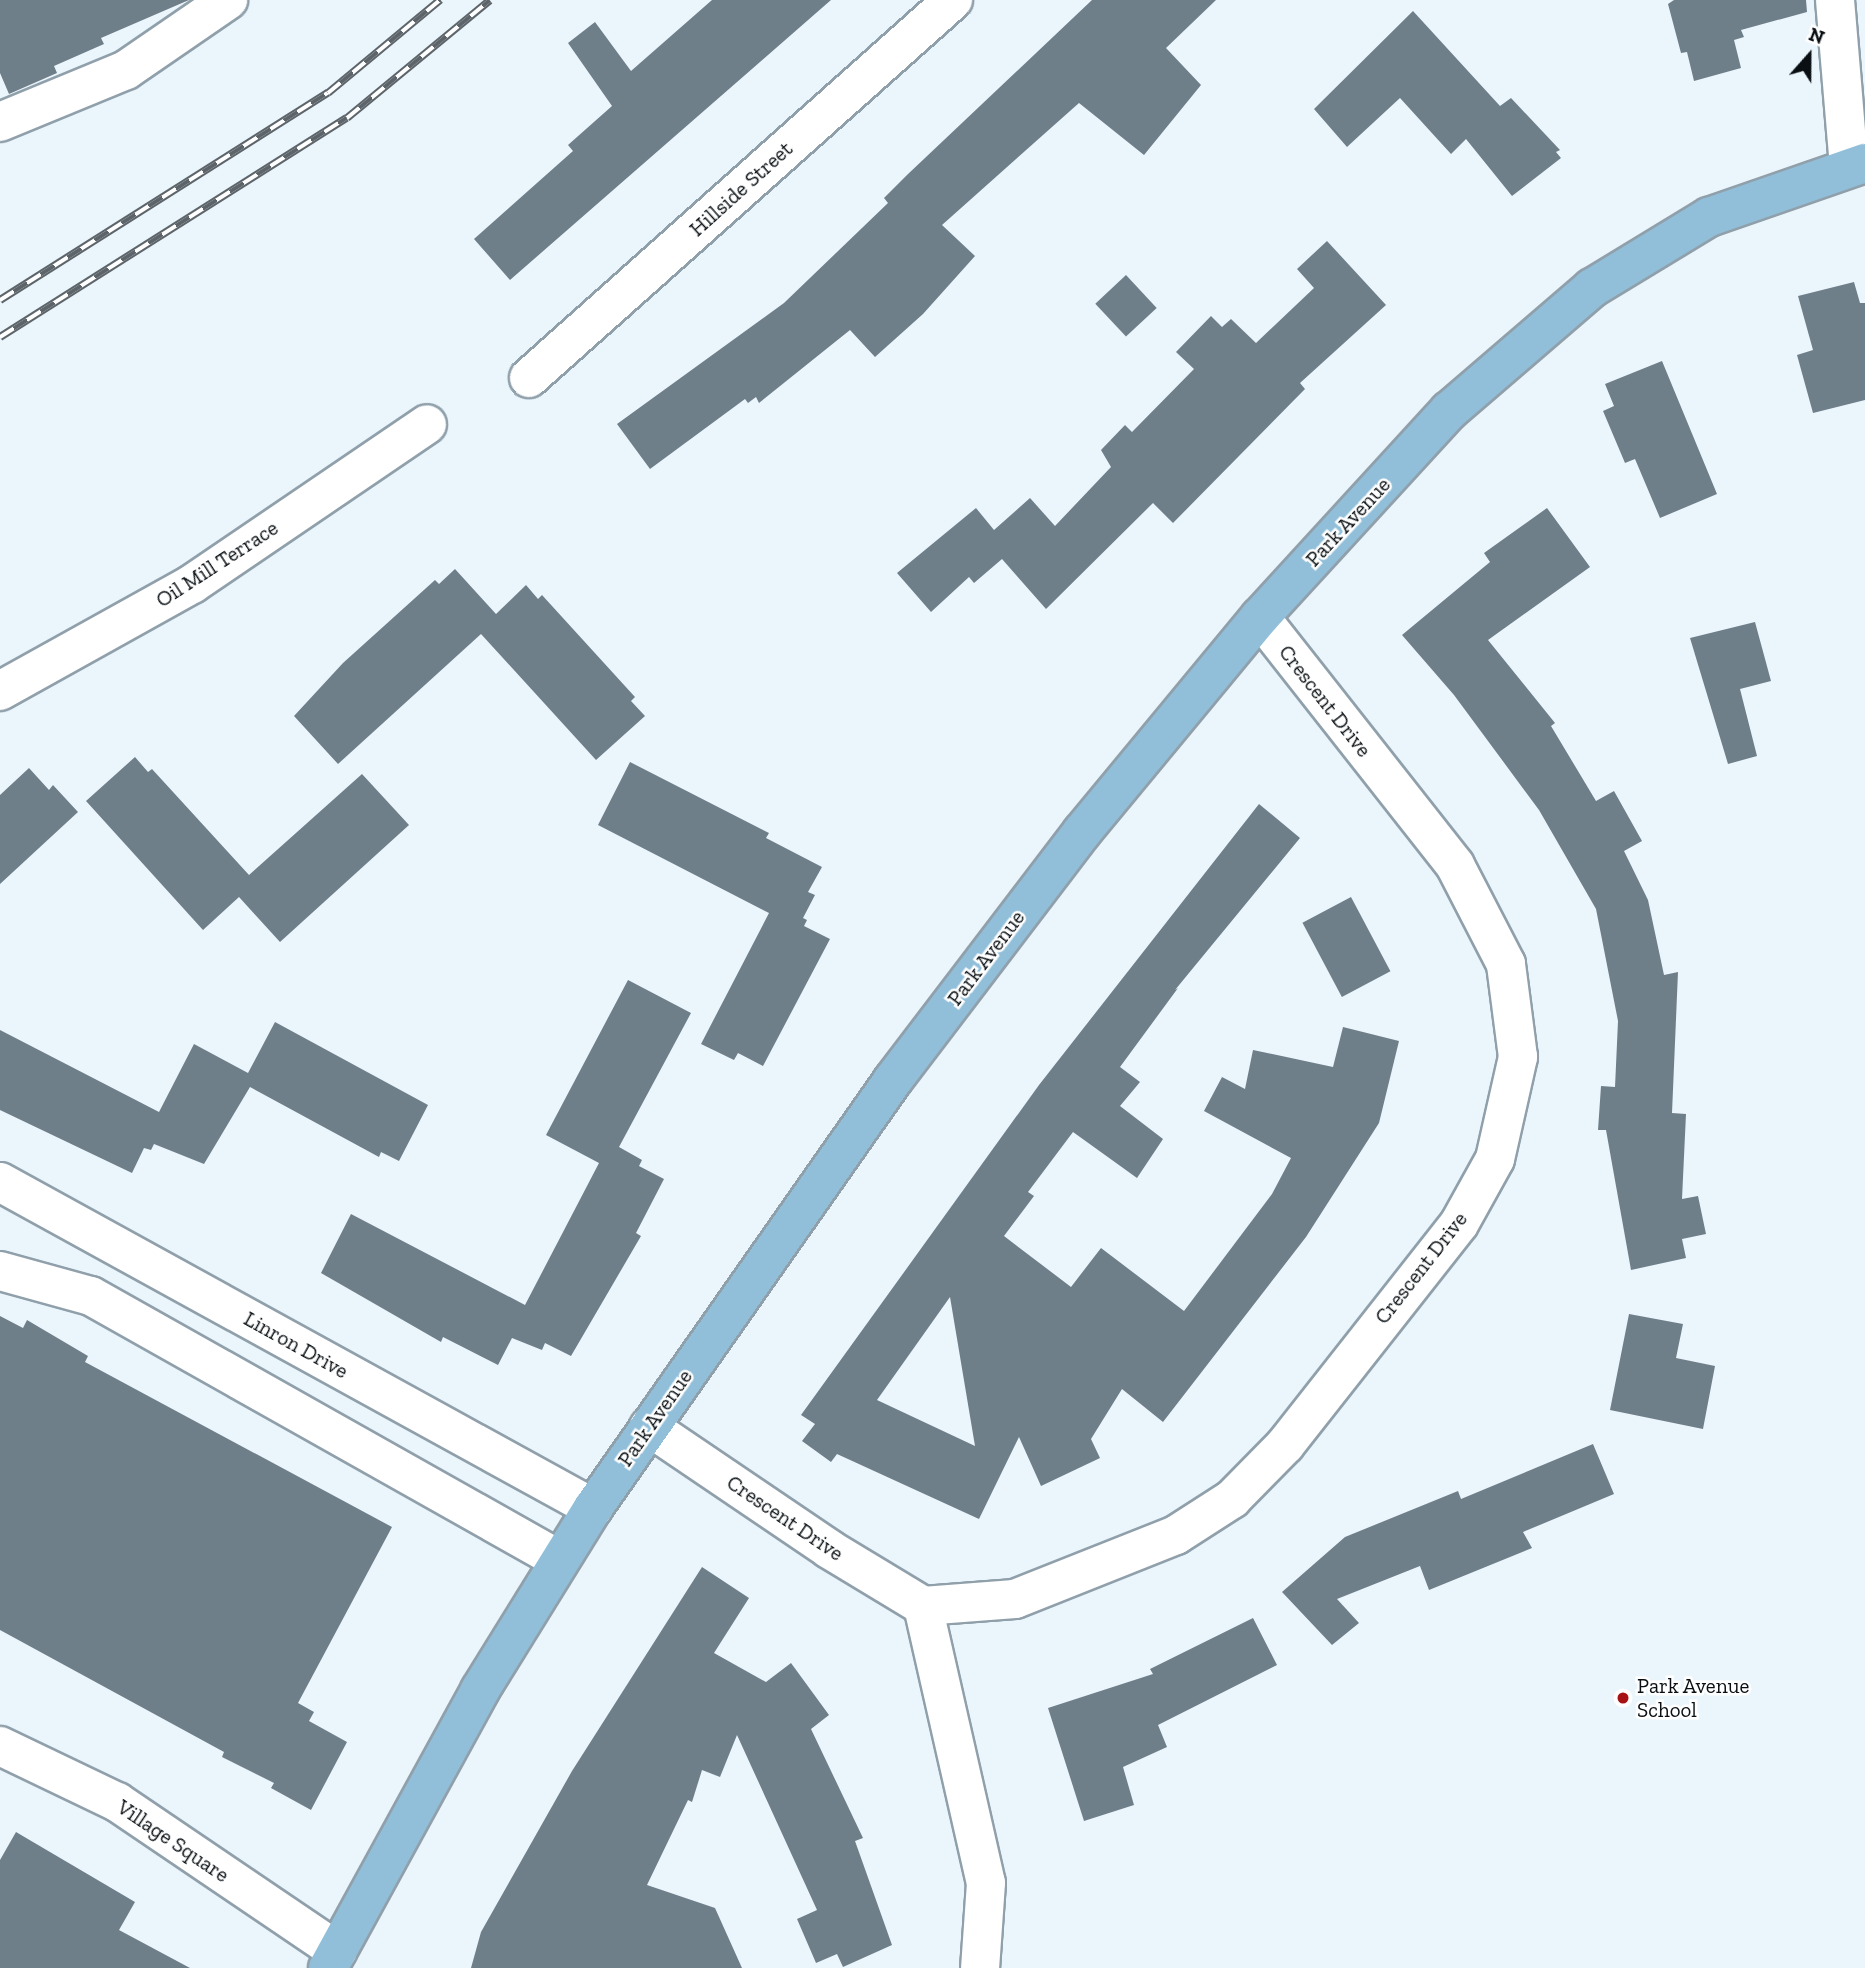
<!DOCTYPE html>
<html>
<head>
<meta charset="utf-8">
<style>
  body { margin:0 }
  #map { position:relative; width:1865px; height:1968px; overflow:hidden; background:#ebf5fc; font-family:"Zilla Slab",serif }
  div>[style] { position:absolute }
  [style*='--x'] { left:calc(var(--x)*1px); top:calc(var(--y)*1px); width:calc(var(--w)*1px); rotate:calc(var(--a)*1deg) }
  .building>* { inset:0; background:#6f7f8a; transform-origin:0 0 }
  .roads { filter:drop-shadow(2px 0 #90a0ab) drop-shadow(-2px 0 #90a0ab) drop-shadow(0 2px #90a0ab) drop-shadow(0 -2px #90a0ab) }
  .minor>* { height:38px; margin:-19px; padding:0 19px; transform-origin:19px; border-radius:19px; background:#fff }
  .major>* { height:38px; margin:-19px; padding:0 19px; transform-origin:19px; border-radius:19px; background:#91bed9 }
  .rail>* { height:8px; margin-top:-4px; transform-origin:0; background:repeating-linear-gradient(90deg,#fff 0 16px,#5d656a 0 32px); box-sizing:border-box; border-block:2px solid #5d656a }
  .dots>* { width:19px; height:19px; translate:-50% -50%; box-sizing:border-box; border:4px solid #fff; border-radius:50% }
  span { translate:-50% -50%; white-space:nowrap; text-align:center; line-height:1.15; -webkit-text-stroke:5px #fff; paint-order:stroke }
  .street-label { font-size:21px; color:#090f13 }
  .poi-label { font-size:21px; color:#090f13 }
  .left { translate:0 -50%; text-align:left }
  .north { position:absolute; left:1774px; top:21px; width:70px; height:70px; -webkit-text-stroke:5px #fff; paint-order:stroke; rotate:21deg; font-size:19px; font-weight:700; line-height:28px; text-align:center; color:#090f13 }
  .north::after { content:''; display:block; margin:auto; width:24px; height:32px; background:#090f13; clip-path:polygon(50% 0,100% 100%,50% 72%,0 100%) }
</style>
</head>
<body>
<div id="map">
  <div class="building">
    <div style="clip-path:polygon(0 0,189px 0,101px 38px,104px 44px,54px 66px,57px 73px,9px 94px,0 73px)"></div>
    <div style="clip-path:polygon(712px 0,831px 0,510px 280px,474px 239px,573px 151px,568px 145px,612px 106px,568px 43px,595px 22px,631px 71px)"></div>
    <div style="clip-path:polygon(1092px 0,1216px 0,1166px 48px,1201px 85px,1144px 155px,1079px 103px,942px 225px,975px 256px,923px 314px,875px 357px,850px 330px,759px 403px,756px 397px,748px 403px,745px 399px,650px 469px,617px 424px,784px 303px,888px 203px,884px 198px,907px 175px)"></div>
    <div style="clip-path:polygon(1674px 0,1806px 0,1807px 12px,1741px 30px,1744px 37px,1734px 40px,1741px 68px,1694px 81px,1687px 52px,1681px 53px,1668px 4px)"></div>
    <div style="clip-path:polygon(1413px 11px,1500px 106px,1511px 98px,1560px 150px,1556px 152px,1561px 158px,1512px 196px,1466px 139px,1451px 154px,1400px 98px,1347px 147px,1314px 109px)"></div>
    <div style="clip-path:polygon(1327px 241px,1386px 305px,1300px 383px,1305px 389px,1173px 523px,1153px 503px,1046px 609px,1002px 559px,974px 583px,969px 577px,931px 612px,897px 573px,976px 508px,994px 530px,1030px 498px,1055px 526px,1111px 467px,1101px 450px,1125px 425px,1132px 432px,1194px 369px,1176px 352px,1211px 316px,1222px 327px,1231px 319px,1256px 343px,1314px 288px,1297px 269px)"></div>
    <div style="left:1126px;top:275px;width:45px;height:42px;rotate:47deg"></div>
    <div style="clip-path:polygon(1854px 282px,1860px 303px,1865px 303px,1865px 400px,1813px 413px,1797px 355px,1813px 350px,1798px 296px)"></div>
    <div style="clip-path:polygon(1662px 361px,1717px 494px,1660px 518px,1635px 459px,1625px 463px,1603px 411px,1614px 406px,1605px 384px)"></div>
    <div style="clip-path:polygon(1547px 508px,1590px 567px,1488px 640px,1555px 723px,1551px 726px,1596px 801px,1614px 791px,1642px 841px,1624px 851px,1648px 900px,1664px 975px,1678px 972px,1672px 1113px,1686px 1114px,1682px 1199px,1698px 1196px,1706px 1234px,1682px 1239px,1686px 1258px,1631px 1270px,1606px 1130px,1598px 1130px,1601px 1086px,1615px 1087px,1618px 1021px,1596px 909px,1539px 810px,1454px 695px,1402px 635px,1490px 562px,1484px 553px)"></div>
    <div style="clip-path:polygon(455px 569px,496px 614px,526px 585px,538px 599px,542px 595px,635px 697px,631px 701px,645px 716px,596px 760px,481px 634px,338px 764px,294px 716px,343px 663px,435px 580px,439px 584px)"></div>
    <div style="clip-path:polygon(1755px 622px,1771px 681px,1740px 689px,1757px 756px,1728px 764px,1690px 638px)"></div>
    <div style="clip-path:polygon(135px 757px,148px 772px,152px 769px,249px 875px,362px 774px,409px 825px,280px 942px,239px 897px,203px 930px,86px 801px)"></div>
    <div style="clip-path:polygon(630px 762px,769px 833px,766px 838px,822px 867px,808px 892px,815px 895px,803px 918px,807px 920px,804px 926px,830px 939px,763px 1066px,738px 1053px,734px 1060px,701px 1044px,769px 913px,598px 825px)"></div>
    <div style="clip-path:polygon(29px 768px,49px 790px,53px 785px,78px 812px,0 884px,0 795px)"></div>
    <div style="clip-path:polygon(evenodd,1259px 804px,1300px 838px,1175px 990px,1178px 988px,1120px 1067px,1140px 1082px,1120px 1106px,1163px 1139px,1137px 1178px,1073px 1132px,1028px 1192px,1034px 1196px,1004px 1236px,1071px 1287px,1101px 1248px,1184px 1311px,1272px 1194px,1291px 1158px,1204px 1111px,1222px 1077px,1245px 1089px,1253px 1050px,1333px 1067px,1343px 1027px,1399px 1041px,1379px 1123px,1306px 1237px,1163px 1422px,1122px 1389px,1091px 1439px,1100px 1458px,1041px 1486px,1019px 1437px,979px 1519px,837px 1454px,831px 1462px,802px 1441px,815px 1424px,801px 1415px,1039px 1085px,1259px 804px,950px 1297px,975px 1446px,877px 1400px,950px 1297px)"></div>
    <div style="left:1351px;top:897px;width:84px;height:55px;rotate:62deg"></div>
    <div style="clip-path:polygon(628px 980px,691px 1013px,619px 1147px,642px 1160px,639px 1166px,664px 1179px,636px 1233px,641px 1236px,571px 1356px,545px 1343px,542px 1350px,512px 1338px,498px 1365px,443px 1337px,441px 1342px,321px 1273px,351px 1214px,525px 1305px,599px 1163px,546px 1135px)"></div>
    <div style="clip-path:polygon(275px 1022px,428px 1105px,399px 1161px,381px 1152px,379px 1157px,250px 1087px,204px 1164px,154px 1144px,151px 1150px,144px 1148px,132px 1173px,0 1110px,0 1030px,159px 1112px,194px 1044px,248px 1073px)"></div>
    <div style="clip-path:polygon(1629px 1314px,1683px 1324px,1676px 1358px,1715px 1366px,1703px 1429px,1610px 1410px)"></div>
    <div style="clip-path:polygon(0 1316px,23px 1328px,27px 1320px,88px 1356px,85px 1362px,392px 1527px,298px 1703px,314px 1712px,309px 1721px,347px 1742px,311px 1810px,271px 1788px,274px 1783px,222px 1757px,224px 1752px,0 1630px)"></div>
    <div style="clip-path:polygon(1593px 1444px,1614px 1494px,1523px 1532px,1532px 1548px,1429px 1590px,1420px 1566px,1337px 1599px,1359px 1623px,1332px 1645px,1282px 1592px,1345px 1537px,1458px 1491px,1461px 1499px)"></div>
    <div style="clip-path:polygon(702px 1567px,749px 1598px,714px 1653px,766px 1682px,791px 1663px,829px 1715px,811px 1729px,863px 1838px,855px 1841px,892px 1945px,843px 1967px,837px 1954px,816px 1963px,797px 1919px,817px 1910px,737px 1735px,720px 1777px,702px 1770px,692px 1802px,688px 1800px,647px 1885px,715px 1908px,742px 1968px,471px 1968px,481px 1932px,572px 1771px)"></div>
    <div style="clip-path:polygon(1253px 1618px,1277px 1665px,1158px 1725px,1167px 1747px,1123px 1767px,1134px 1805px,1084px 1821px,1048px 1708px,1153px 1674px,1150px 1669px)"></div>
    <div style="clip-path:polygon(16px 1832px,135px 1902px,119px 1930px,190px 1968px,0 1968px,0 1860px)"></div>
  </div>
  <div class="roads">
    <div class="minor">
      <div style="--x:1835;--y:0;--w:167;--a:85.2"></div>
      <div style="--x:0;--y:122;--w:136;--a:-22.4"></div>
      <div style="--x:126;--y:70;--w:124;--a:-34.5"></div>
      <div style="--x:529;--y:378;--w:568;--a:-41.72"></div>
      <div style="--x:0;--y:691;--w:220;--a:-29.1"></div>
      <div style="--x:192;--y:584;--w:284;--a:-34.2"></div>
      <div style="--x:0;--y:1182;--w:677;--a:28.8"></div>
      <div style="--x:0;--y:1271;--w:94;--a:15.4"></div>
      <div style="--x:91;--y:1296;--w:538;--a:29.38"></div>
      <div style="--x:649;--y:1427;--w:217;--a:34.1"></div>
      <div style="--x:829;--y:1549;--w:110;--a:31.2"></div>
      <div style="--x:923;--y:1606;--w:284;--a:77.2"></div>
      <div style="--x:986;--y:1883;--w:85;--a:94"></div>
      <div style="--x:923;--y:1606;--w:92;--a:-4.4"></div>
      <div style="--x:1015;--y:1599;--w:173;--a:-21.7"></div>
      <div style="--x:1176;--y:1535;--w:67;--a:-32.7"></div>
      <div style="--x:1232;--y:1499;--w:76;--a:-45.5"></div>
      <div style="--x:1285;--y:1445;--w:281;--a:-51.8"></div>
      <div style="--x:1459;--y:1224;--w:74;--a:-61"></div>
      <div style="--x:1495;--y:1159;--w:105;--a:-77.3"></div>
      <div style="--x:1518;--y:1057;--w:94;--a:-97.4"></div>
      <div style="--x:1506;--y:964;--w:111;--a:-117.3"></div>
      <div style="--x:1455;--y:865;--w:315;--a:-128.2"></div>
      <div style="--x:0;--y:1746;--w:130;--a:25.6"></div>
      <div style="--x:117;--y:1802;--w:266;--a:34.1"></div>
    </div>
    <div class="major">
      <div style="--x:328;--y:1968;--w:317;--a:-61.3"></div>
      <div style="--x:480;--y:1690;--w:214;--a:-58.2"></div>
      <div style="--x:593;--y:1508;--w:523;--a:-54.97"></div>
      <div style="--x:893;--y:1080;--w:312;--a:-52.7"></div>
      <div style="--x:1082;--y:832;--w:279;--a:-50.4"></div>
      <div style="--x:1260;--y:617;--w:280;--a:-47.5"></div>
      <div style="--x:1449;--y:411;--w:189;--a:-40.7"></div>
      <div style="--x:1592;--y:288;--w:137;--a:-31.3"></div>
      <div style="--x:1709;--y:217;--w:165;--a:-19.1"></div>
    </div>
  </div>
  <div class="rail">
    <div style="--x:0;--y:300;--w:388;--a:-32.3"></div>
    <div style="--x:328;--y:93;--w:146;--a:-39.7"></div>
    <div style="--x:0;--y:337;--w:410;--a:-32.3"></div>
    <div style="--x:347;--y:118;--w:185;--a:-39.5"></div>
  </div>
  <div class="dots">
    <div style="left:1623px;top:1698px;background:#a71214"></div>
  </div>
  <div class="street-label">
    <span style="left:741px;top:189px;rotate:-42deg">Hillside Street</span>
    <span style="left:1348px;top:522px;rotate:-47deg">Park Avenue</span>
    <span style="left:217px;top:564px;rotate:-33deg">Oil Mill Terrace</span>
    <span style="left:1325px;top:701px;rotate:52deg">Crescent Drive</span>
    <span style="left:986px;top:958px;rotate:-53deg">Park Avenue</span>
    <span style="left:1421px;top:1268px;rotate:-52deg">Crescent Drive</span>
    <span style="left:296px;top:1345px;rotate:29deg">Linron Drive</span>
    <span style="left:655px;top:1418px;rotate:-55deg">Park Avenue</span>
    <span style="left:785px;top:1518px;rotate:34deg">Crescent Drive</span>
    <span style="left:173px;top:1841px;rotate:34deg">Village Square</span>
  </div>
  <div class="poi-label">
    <span class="left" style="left:1637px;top:1698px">Park Avenue<br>School</span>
  </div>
  <div class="north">N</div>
</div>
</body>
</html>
